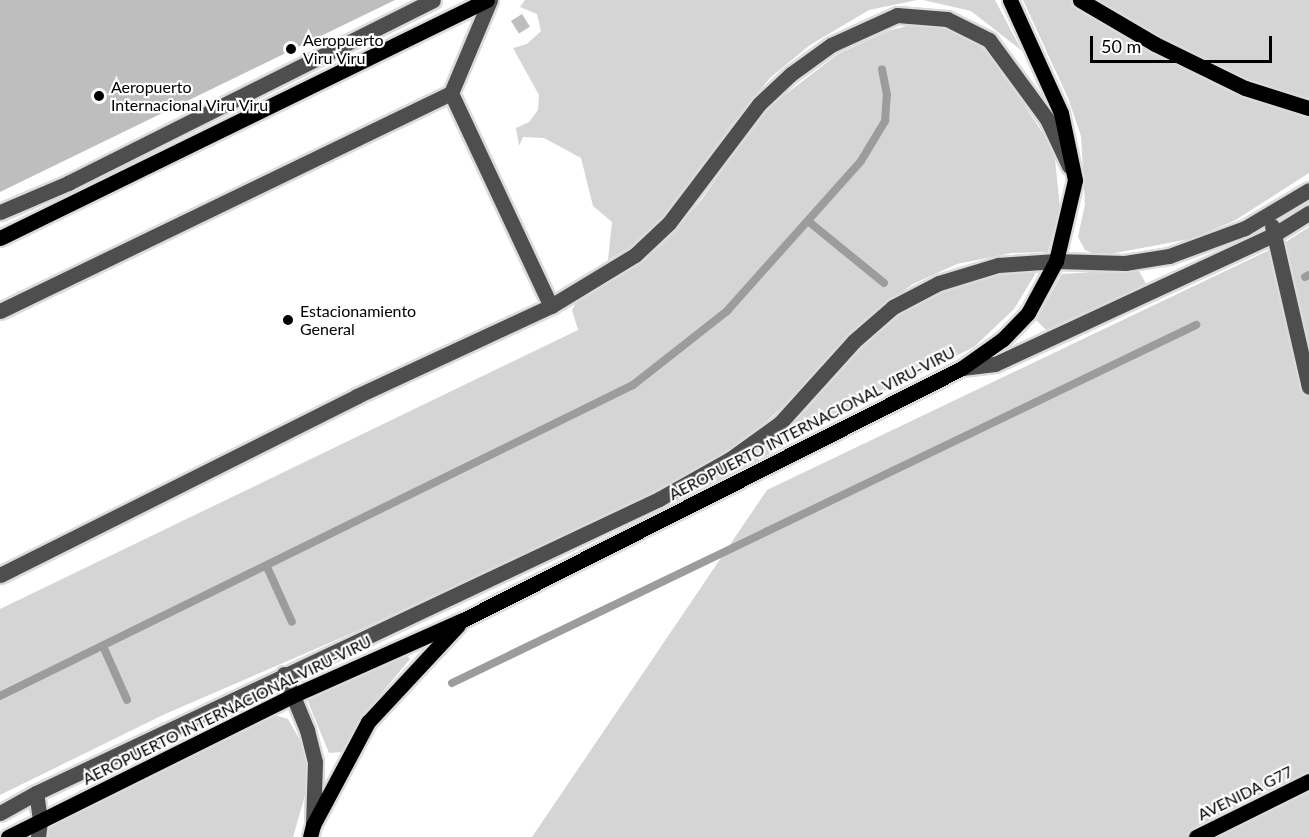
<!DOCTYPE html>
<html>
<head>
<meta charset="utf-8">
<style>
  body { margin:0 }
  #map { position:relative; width:1309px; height:837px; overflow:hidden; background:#fff; font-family:Lato,sans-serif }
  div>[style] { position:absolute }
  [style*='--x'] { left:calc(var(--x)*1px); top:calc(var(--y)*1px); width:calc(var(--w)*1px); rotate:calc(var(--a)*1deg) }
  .green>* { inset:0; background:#d5d5d5 }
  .stream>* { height:8px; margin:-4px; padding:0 4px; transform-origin:4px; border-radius:4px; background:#9c9c9c }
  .building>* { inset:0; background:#bebebe; transform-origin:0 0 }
  .roads { filter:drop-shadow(2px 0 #dbdbdb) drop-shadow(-2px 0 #dbdbdb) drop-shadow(0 2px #dbdbdb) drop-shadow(0 -2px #dbdbdb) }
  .minor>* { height:15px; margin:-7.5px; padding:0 7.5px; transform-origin:7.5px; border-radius:7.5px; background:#4e4e4e }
  .major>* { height:15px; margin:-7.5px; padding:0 7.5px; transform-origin:7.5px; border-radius:7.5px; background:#000 }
  .dots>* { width:16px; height:16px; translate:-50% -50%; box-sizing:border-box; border:3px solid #fff; border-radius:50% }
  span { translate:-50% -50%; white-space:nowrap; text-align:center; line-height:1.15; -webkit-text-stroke:4.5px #fff; paint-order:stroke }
  .poi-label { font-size:16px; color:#000 }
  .left { translate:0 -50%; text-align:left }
  .street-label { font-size:16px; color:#000 }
  .scale { position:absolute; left:1090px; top:36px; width:182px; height:27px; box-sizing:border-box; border:3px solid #000; border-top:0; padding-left:8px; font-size:18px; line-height:21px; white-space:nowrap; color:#000; -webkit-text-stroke:4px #fff; paint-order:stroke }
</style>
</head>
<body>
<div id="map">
  <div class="green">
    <div style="clip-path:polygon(525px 0,917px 0,869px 10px,810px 45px,770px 78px,731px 125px,666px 218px,640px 241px,608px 260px,612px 222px,593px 206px,581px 158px,544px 138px,523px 137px,519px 146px,516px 128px,529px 122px,538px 110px,539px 95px,513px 48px,527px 44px,541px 31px,537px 14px,520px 7px)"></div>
    <div style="clip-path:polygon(923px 0,995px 0,1022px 51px,971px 11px)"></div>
    <div style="clip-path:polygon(1023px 0,1309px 0,1309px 173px,1234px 221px,1190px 239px,1099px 256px,1085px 250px,1078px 237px,1085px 204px,1081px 136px,1068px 98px)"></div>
    <div style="clip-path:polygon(910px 25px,945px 28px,974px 39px,999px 67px,1054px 150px,1060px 207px,1048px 252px,1012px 253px,957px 264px,913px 284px,867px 317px,804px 387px,748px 438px,680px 480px,357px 631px,165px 714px,0 795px,0 609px,578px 330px,572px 310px,579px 297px,627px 271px,662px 245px,702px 199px,765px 110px,838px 54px,888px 31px)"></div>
    <div style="clip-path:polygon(1309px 227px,1309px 837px,532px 837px,767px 490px,1284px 243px)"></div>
    <div style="clip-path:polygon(1040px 266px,1014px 309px,974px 347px,850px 408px,736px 473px,683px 498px,683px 493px,899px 312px,956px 284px)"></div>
    <div style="clip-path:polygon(1138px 269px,1146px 284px,1046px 330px,1036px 320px,1062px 274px)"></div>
    <div style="clip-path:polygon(403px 651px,410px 659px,371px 706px,342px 752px,329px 753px,306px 697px)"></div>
    <div style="clip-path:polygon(271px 714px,288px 719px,304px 747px,308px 767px,308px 785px,293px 837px,43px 837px,54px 820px)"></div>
  </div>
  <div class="stream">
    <div style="--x:808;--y:221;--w:98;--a:39.2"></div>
    <div style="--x:1305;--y:277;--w:4;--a:-27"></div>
    <div style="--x:267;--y:567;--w:60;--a:65.6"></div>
    <div style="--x:103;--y:646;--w:59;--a:66"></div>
    <div style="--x:452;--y:683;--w:826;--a:-25.7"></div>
    <div style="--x:0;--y:696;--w:705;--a:-26.17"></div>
    <div style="--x:633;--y:385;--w:120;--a:-38.2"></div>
    <div style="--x:727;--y:311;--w:201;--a:-48.2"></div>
    <div style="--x:861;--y:161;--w:47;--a:-59"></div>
    <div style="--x:885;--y:121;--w:26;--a:-86"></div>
    <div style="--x:887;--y:95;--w:26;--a:-101"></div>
  </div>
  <div class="building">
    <div style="clip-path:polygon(0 0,395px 0,0 192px)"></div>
    <div style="left:522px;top:14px;width:15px;height:13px;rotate:58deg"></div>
  </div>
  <div class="roads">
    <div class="minor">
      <div style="--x:451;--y:93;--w:235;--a:64.9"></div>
      <div style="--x:0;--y:212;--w:74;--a:-23.1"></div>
      <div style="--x:68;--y:183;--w:408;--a:-26.6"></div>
      <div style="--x:1272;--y:226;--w:165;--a:77.1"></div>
      <div style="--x:0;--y:311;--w:501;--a:-25.8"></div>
      <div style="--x:451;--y:93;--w:101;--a:-67.2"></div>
      <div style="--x:962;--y:368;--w:33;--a:-7"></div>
      <div style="--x:995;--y:364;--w:309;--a:-24.9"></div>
      <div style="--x:1275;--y:234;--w:40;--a:-32"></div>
      <div style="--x:0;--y:575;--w:399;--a:-26.6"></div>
      <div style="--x:357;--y:396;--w:214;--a:-24.9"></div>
      <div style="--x:551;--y:306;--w:98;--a:-31.3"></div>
      <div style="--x:635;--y:255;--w:47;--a:-43.3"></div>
      <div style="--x:669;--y:223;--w:149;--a:-52.9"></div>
      <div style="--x:759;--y:104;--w:44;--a:-43.2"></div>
      <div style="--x:791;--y:74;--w:49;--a:-35.9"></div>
      <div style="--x:831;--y:45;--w:72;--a:-24.4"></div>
      <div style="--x:897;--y:15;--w:50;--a:4.6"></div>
      <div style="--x:947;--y:19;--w:47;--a:26.6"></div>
      <div style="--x:989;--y:40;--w:98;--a:53.7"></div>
      <div style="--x:1047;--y:119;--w:52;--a:64.9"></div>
      <div style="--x:284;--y:674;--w:61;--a:67.7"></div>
      <div style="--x:307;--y:730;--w:33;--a:76"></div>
      <div style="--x:315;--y:762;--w:63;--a:91.8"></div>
      <div style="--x:0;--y:813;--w:41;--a:-29.1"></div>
      <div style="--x:38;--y:837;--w:17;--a:-83"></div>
      <div style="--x:40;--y:820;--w:27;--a:-98"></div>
      <div style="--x:36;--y:793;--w:689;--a:-25.26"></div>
      <div style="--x:659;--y:499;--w:81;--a:-29.4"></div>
      <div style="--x:730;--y:459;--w:62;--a:-35.8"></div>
      <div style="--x:780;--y:423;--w:110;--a:-47.9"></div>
      <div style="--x:854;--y:341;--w:52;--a:-41.1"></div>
      <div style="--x:893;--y:307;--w:52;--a:-27.6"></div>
      <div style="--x:939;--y:283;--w:62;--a:-17"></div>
      <div style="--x:998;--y:265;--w:58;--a:-3.9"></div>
      <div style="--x:1056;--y:261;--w:69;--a:1.7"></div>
      <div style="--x:1125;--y:263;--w:45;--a:-9"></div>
      <div style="--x:1169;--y:256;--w:81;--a:-20.2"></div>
      <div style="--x:1245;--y:228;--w:74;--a:-30.7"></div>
    </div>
    <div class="major">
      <div style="--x:1080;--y:0;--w:87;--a:30.4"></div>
      <div style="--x:1155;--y:44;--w:100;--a:26.1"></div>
      <div style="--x:1245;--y:88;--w:67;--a:17.4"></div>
      <div style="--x:0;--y:238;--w:542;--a:-26.05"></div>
      <div style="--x:8;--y:837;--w:317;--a:-26.4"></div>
      <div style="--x:292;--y:696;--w:187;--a:-24"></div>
      <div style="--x:463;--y:620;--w:559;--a:-26.79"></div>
      <div style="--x:962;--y:368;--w:50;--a:-35.3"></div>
      <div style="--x:1003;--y:339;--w:36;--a:-46"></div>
      <div style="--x:1028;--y:313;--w:59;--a:-61.7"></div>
      <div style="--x:1056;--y:261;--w:83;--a:-76.8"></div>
      <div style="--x:1075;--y:180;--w:68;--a:-101.8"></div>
      <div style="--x:1061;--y:113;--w:124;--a:-114.3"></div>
      <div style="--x:310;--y:837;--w:12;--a:-76"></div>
      <div style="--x:313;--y:825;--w:117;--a:-61.9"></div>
      <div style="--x:368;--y:722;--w:132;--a:-47.1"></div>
      <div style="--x:1196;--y:837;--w:126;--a:-26.4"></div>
    </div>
  </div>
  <div class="dots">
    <div style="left:291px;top:49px;background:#000"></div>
    <div style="left:99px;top:96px;background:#000"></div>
    <div style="left:288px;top:320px;background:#000"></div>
  </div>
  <div class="poi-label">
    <span class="left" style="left:303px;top:49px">Aeropuerto<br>Viru Viru</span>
    <span class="left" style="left:111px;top:96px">Aeropuerto<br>Internacional Viru Viru</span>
    <span class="left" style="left:300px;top:320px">Estacionamiento<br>General</span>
  </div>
  <div class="street-label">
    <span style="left:812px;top:423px;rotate:-27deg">AEROPUERTO INTERNACIONAL VIRU-VIRU</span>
    <span style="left:227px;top:710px;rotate:-26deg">AEROPUERTO INTERNACIONAL VIRU-VIRU</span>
    <span style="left:1245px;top:793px;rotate:-26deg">AVENIDA G77</span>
  </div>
  <div class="scale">50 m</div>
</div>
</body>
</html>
